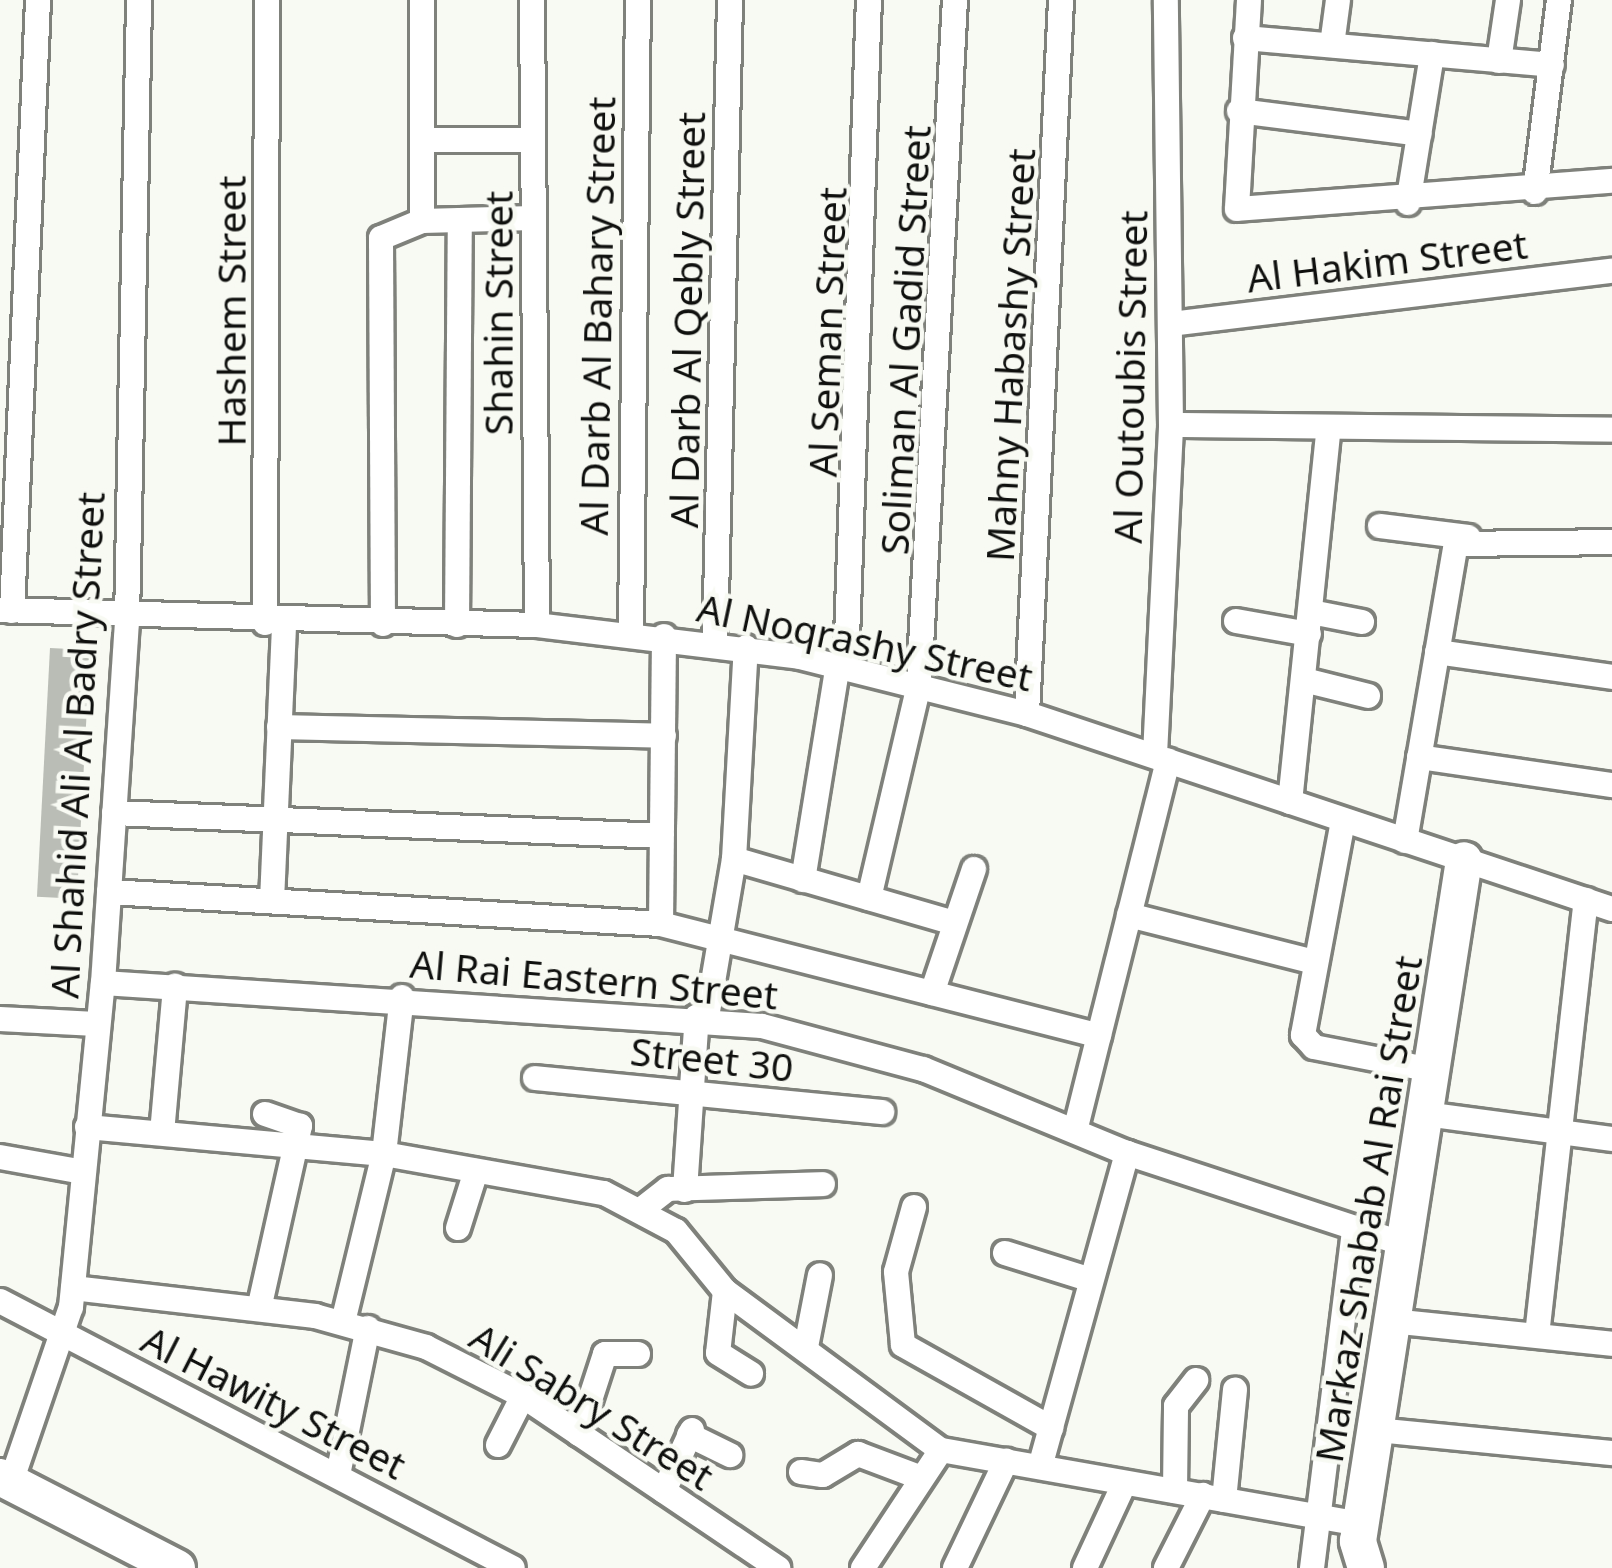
<!DOCTYPE html>
<html>
<head>
<meta charset="utf-8">
<style>
  body { margin:0 }
  #map { position:relative; width:1612px; height:1568px; overflow:hidden; background:#f8faf3; font-family:"Noto Sans",sans-serif }
  div>[style] { position:absolute }
  [style*='--x'] { left:calc(var(--x)*1px); top:calc(var(--y)*1px); width:calc(var(--w)*1px); rotate:calc(var(--a)*1deg) }
  .building>* { inset:0; background:#babdb6; transform-origin:0 0 }
  .roads { filter:drop-shadow(3px 0 #7f817b) drop-shadow(-3px 0 #7f817b) drop-shadow(0 3px #7f817b) drop-shadow(0 -3px #7f817b) }
  .street>* { height:24px; margin:-12px; padding:0 12px; transform-origin:12px; border-radius:12px; background:#fff }
  .secondary>* { height:36px; margin:-18px; padding:0 18px; transform-origin:18px; border-radius:18px; background:#fff }
  span { translate:-50% -50%; white-space:nowrap; text-align:center; line-height:1.15; -webkit-text-stroke:9px #f8faf3; paint-order:stroke }
  .street-label { font-size:39px; color:#0f100e }
</style>
</head>
<body>
<div id="map">
  <div class="building">
    <div style="left:50px;top:648px;width:40px;height:249px;rotate:3deg"></div>
  </div>
  <div class="roads">
    <div class="street">
      <div style="--x:422;--y:0;--w:221;--a:90"></div>
      <div style="--x:532;--y:0;--w:625;--a:89.54"></div>
      <div style="--x:1249;--y:0;--w:209;--a:93.3"></div>
      <div style="--x:1237;--y:209;--w:376;--a:-4.3"></div>
      <div style="--x:1245;--y:38;--w:308;--a:5"></div>
      <div style="--x:1332;--y:45;--w:45;--a:-82.4"></div>
      <div style="--x:1499;--y:61;--w:62;--a:-81.6"></div>
      <div style="--x:1239;--y:111;--w:182;--a:7.2"></div>
      <div style="--x:423;--y:140;--w:110;--a:0"></div>
      <div style="--x:1535;--y:192;--w:193;--a:-82.9"></div>
      <div style="--x:1408;--y:203;--w:151;--a:-80.8"></div>
      <div style="--x:1171;--y:324;--w:444;--a:-6.9"></div>
      <div style="--x:1171;--y:425;--w:441;--a:0.6"></div>
      <div style="--x:1380;--y:526;--w:89;--a:7.1"></div>
      <div style="--x:0;--y:610;--w:537;--a:1.6"></div>
      <div style="--x:537;--y:625;--w:265;--a:6.9"></div>
      <div style="--x:800;--y:657;--w:234;--a:14.1"></div>
      <div style="--x:1027;--y:714;--w:617;--a:18.43"></div>
      <div style="--x:12;--y:611;--w:612;--a:-87.56"></div>
      <div style="--x:1311;--y:612;--w:52;--a:11.1"></div>
      <div style="--x:1236;--y:621;--w:74;--a:10.1"></div>
      <div style="--x:265;--y:623;--w:623;--a:-89.82"></div>
      <div style="--x:383;--y:624;--w:386;--a:-90.3"></div>
      <div style="--x:381;--y:238;--w:44;--a:-22.5"></div>
      <div style="--x:422;--y:221;--w:111;--a:-1.5"></div>
      <div style="--x:457;--y:625;--w:405;--a:-89.6"></div>
      <div style="--x:631;--y:632;--w:632;--a:-89.37"></div>
      <div style="--x:715;--y:642;--w:642;--a:-88.66"></div>
      <div style="--x:1437;--y:652;--w:177;--a:8.1"></div>
      <div style="--x:846;--y:667;--w:667;--a:-88.03"></div>
      <div style="--x:1304;--y:680;--w:66;--a:14"></div>
      <div style="--x:1027;--y:714;--w:715;--a:-87.27"></div>
      <div style="--x:279;--y:727;--w:385;--a:1.3"></div>
      <div style="--x:1155;--y:755;--w:330;--a:-87.2"></div>
      <div style="--x:1171;--y:425;--w:425;--a:-90.7"></div>
      <div style="--x:1419;--y:757;--w:195;--a:8.3"></div>
      <div style="--x:1290;--y:802;--w:377;--a:-84.1"></div>
      <div style="--x:114;--y:813;--w:548;--a:2.4"></div>
      <div style="--x:1343;--y:821;--w:218;--a:100.6"></div>
      <div style="--x:1303;--y:1035;--w:16;--a:47"></div>
      <div style="--x:1314;--y:1047;--w:120;--a:11"></div>
      <div style="--x:1405;--y:841;--w:301;--a:-80.3"></div>
      <div style="--x:1456;--y:544;--w:156;--a:-0.7"></div>
      <div style="--x:734;--y:859;--w:230;--a:16.2"></div>
      <div style="--x:803;--y:880;--w:218;--a:-80.8"></div>
      <div style="--x:109;--y:892;--w:553;--a:3.32"></div>
      <div style="--x:661;--y:924;--w:452;--a:14.3"></div>
      <div style="--x:869;--y:898;--w:220;--a:-76.8"></div>
      <div style="--x:919;--y:684;--w:685;--a:-86.99"></div>
      <div style="--x:272;--y:901;--w:277;--a:-87.5"></div>
      <div style="--x:1129;--y:915;--w:192;--a:14.2"></div>
      <div style="--x:661;--y:924;--w:288;--a:-89.4"></div>
      <div style="--x:103;--y:983;--w:660;--a:3.73"></div>
      <div style="--x:762;--y:1026;--w:167;--a:15"></div>
      <div style="--x:923;--y:1069;--w:221;--a:22.4"></div>
      <div style="--x:1127;--y:1153;--w:291;--a:18.2"></div>
      <div style="--x:932;--y:993;--w:131;--a:-71.3"></div>
      <div style="--x:707;--y:1017;--w:160;--a:-80.3"></div>
      <div style="--x:734;--y:859;--w:212;--a:-86.8"></div>
      <div style="--x:0;--y:1019;--w:96;--a:3"></div>
      <div style="--x:535;--y:1078;--w:349;--a:5.6"></div>
      <div style="--x:1425;--y:1114;--w:189;--a:7.6"></div>
      <div style="--x:87;--y:1127;--w:298;--a:5.2"></div>
      <div style="--x:384;--y:1154;--w:223;--a:10.1"></div>
      <div style="--x:604;--y:1193;--w:81;--a:27.8"></div>
      <div style="--x:676;--y:1231;--w:77;--a:50.8"></div>
      <div style="--x:725;--y:1291;--w:268;--a:36.4"></div>
      <div style="--x:941;--y:1450;--w:426;--a:10"></div>
      <div style="--x:1075;--y:1131;--w:382;--a:-75.9"></div>
      <div style="--x:162;--y:1133;--w:148;--a:-84.9"></div>
      <div style="--x:0;--y:1157;--w:84;--a:10.2"></div>
      <div style="--x:685;--y:1190;--w:174;--a:-86.1"></div>
      <div style="--x:914;--y:1207;--w:67;--a:105.5"></div>
      <div style="--x:896;--y:1272;--w:73;--a:84.5"></div>
      <div style="--x:903;--y:1345;--w:170;--a:29.3"></div>
      <div style="--x:642;--y:1209;--w:33;--a:-38"></div>
      <div style="--x:668;--y:1189;--w:155;--a:-1.8"></div>
      <div style="--x:458;--y:1228;--w:60;--a:-72.5"></div>
      <div style="--x:1005;--y:1253;--w:90;--a:17.4"></div>
      <div style="--x:73;--y:1288;--w:244;--a:6.6"></div>
      <div style="--x:315;--y:1316;--w:115;--a:15.6"></div>
      <div style="--x:426;--y:1347;--w:109;--a:26.8"></div>
      <div style="--x:523;--y:1396;--w:308;--a:34"></div>
      <div style="--x:725;--y:1291;--w:62;--a:96.4"></div>
      <div style="--x:718;--y:1353;--w:39;--a:32"></div>
      <div style="--x:0;--y:1301;--w:578;--a:27.5"></div>
      <div style="--x:259;--y:1309;--w:188;--a:-77.4"></div>
      <div style="--x:300;--y:1126;--w:37;--a:-161"></div>
      <div style="--x:1391;--y:1321;--w:222;--a:5.9"></div>
      <div style="--x:343;--y:1322;--w:173;--a:-76.3"></div>
      <div style="--x:384;--y:1154;--w:158;--a:-83.5"></div>
      <div style="--x:1537;--y:1335;--w:438;--a:-83.6"></div>
      <div style="--x:806;--y:1347;--w:73;--a:-79"></div>
      <div style="--x:1377;--y:1430;--w:236;--a:5.6"></div>
      <div style="--x:579;--y:1434;--w:84;--a:-72"></div>
      <div style="--x:605;--y:1354;--w:33;--a:0"></div>
      <div style="--x:689;--y:1435;--w:46;--a:26"></div>
      <div style="--x:498;--y:1445;--w:55;--a:-63"></div>
      <div style="--x:1040;--y:1467;--w:326;--a:-74.5"></div>
      <div style="--x:801;--y:1472;--w:22;--a:8"></div>
      <div style="--x:823;--y:1475;--w:41;--a:-31"></div>
      <div style="--x:858;--y:1454;--w:68;--a:20.6"></div>
      <div style="--x:338;--y:1475;--w:150;--a:-78.5"></div>
      <div style="--x:11;--y:1482;--w:185;--a:-71.1"></div>
      <div style="--x:71;--y:1307;--w:326;--a:-84.4"></div>
      <div style="--x:103;--y:983;--w:363;--a:-86.2"></div>
      <div style="--x:127;--y:621;--w:621;--a:-88.89"></div>
      <div style="--x:664;--y:1491;--w:67;--a:-65.3"></div>
      <div style="--x:1175;--y:1491;--w:85;--a:-89.3"></div>
      <div style="--x:1176;--y:1406;--w:33;--a:-52"></div>
      <div style="--x:1224;--y:1500;--w:111;--a:-84.3"></div>
      <div style="--x:863;--y:1568;--w:141;--a:-56.5"></div>
      <div style="--x:955;--y:1568;--w:119;--a:-64.5"></div>
      <div style="--x:1085;--y:1568;--w:93;--a:-65.1"></div>
      <div style="--x:1166;--y:1568;--w:82;--a:-63.1"></div>
      <div style="--x:1312;--y:1568;--w:342;--a:-82.9"></div>
    </div>
    <div class="secondary">
      <div style="--x:0;--y:1477;--w:199;--a:27.2"></div>
      <div style="--x:1366;--y:1568;--w:28;--a:-107"></div>
      <div style="--x:1358;--y:1541;--w:689;--a:-81.15"></div>
    </div>
  </div>
  <div class="street-label">
    <span style="left:1387px;top:261px;rotate:-7deg">Al Hakim Street</span>
    <span style="left:231px;top:311px;rotate:-90deg">Hashem Street</span>
    <span style="left:498px;top:313px;rotate:-90deg">Shahin Street</span>
    <span style="left:597px;top:316px;rotate:-89deg">Al Darb Al Bahary Street</span>
    <span style="left:687px;top:320px;rotate:-89deg">Al Darb Al Qebly Street</span>
    <span style="left:827px;top:332px;rotate:-88deg">Al Seman Street</span>
    <span style="left:905px;top:340px;rotate:-87deg">Soliman Al Gadid Street</span>
    <span style="left:1010px;top:355px;rotate:-87deg">Mahny Habashy Street</span>
    <span style="left:1130px;top:377px;rotate:-89deg">Al Outoubis Street</span>
    <span style="left:865px;top:642px;rotate:12deg">Al Noqrashy Street</span>
    <span style="left:77px;top:745px;rotate:-87deg">Al Shahid Ali Al Badry Street</span>
    <span style="left:594px;top:979px;rotate:5deg">Al Rai Eastern Street</span>
    <span style="left:712px;top:1059px;rotate:6deg">Street 30</span>
    <span style="left:1368px;top:1209px;rotate:-81deg">Markaz Shabab Al Rai Street</span>
    <span style="left:274px;top:1402px;rotate:27deg">Al Hawity Street</span>
    <span style="left:592px;top:1406px;rotate:32deg">Ali Sabry Street</span>
  </div>
</div>
</body>
</html>
